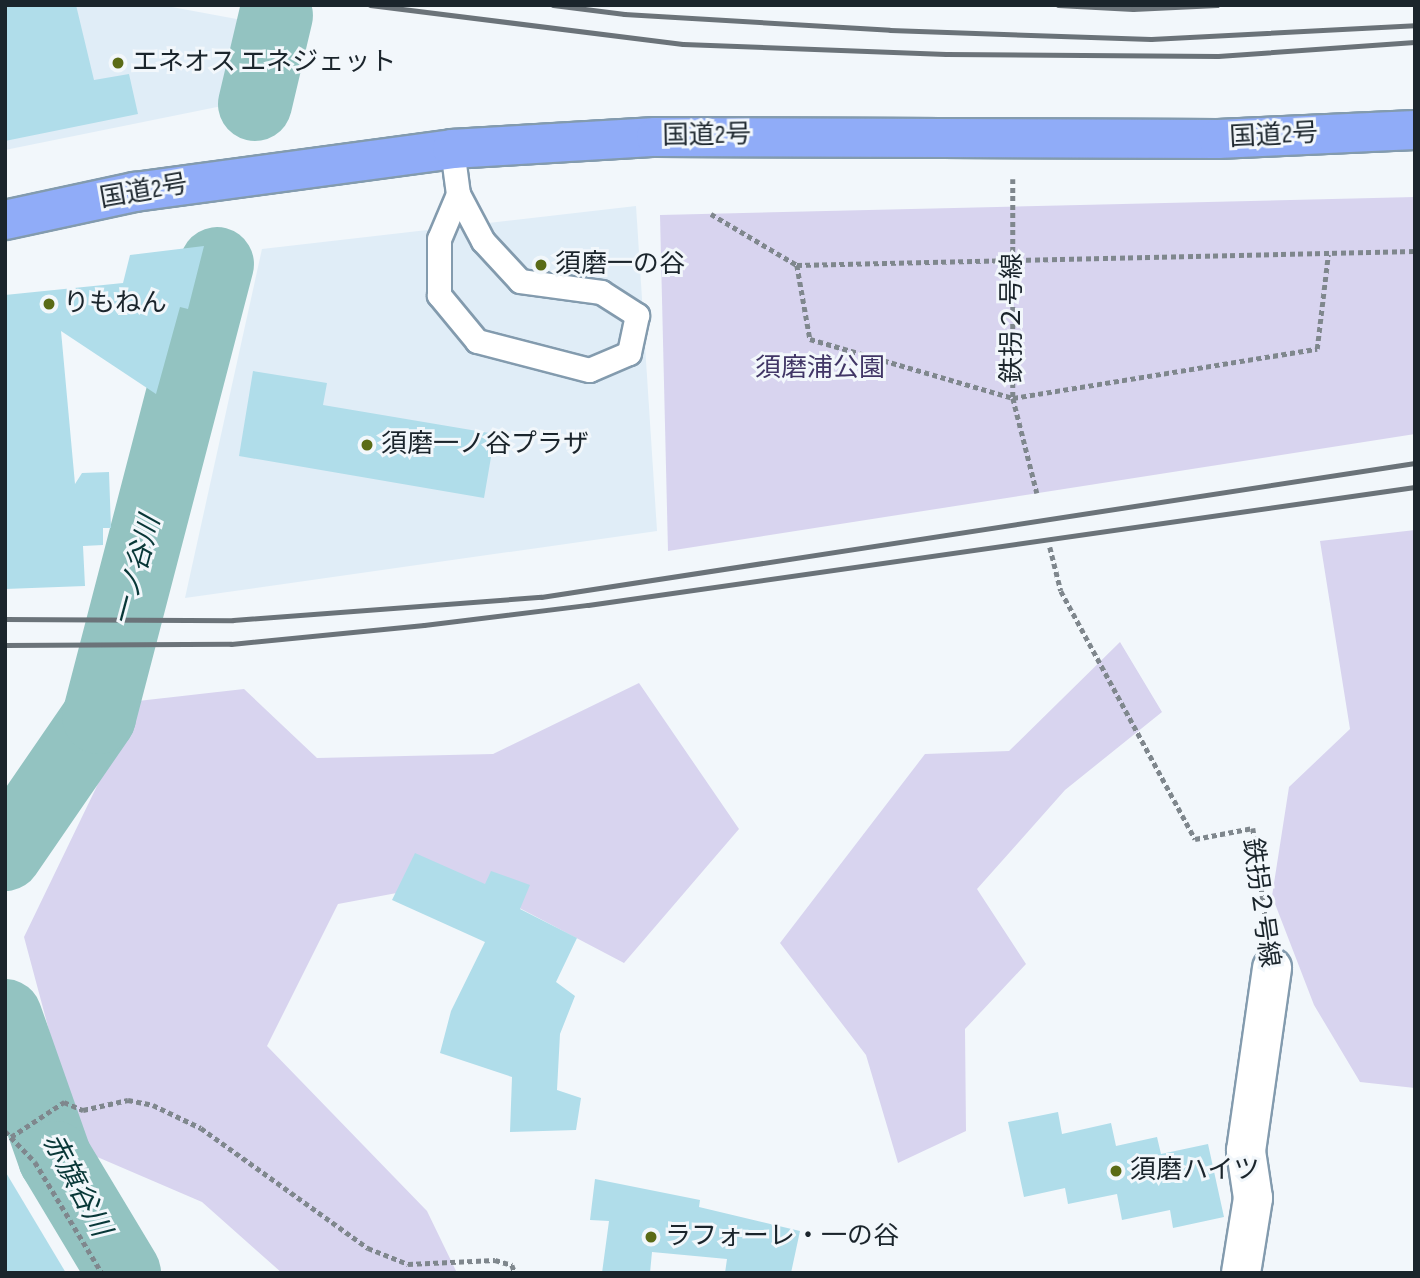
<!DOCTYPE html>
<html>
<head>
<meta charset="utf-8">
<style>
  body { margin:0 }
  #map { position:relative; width:1420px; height:1278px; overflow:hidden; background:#f2f7fb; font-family:"Sofia Sans Condensed","Noto Sans JP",sans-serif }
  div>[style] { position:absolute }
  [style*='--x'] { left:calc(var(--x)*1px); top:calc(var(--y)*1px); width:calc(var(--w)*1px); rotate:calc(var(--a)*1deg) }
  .built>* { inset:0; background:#e0edf7 }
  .green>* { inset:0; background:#d8d4ef }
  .river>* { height:74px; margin:-37px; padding:0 37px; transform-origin:37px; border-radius:37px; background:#93c3c1 }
  .building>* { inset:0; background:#b0ddea }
  .path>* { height:4.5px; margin-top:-2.25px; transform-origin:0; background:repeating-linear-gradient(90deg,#7f878d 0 5px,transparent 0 8.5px) }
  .roads { filter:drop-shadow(2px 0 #839bae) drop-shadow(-2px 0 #839bae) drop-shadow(0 2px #839bae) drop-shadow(0 -2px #839bae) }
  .service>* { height:23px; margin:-11.5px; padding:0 11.5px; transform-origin:11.5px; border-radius:11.5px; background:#fff }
  .minor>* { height:38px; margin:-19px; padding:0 19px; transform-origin:19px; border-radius:19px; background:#fff }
  .trunk>* { height:38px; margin:-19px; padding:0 19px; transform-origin:19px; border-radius:19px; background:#90acf8 }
  .rail>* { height:5px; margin:-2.5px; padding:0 2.5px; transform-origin:2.5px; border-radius:2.5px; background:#6b7379 }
  .dots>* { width:19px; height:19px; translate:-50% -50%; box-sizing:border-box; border:4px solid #f2f7fb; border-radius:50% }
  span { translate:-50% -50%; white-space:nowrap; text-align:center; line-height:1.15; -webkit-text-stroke:6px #f2f7fb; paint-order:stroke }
  .poi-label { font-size:26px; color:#1b252c }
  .left { translate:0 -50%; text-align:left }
  .street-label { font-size:26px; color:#1b252c }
  .park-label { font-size:26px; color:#413666 }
  .water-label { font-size:28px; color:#083737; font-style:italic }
  .frame { position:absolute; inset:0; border:7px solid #1b252c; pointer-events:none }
</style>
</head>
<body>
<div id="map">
  <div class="built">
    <div style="clip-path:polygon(5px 5px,161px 5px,242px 20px,222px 106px,5px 150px)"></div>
    <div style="clip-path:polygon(636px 206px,657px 531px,185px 598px,262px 249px)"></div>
  </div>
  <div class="green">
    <div style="clip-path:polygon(1415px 197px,1415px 434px,668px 551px,660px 215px)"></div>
    <div style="clip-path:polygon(1415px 530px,1415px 1088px,1360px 1082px,1314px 1005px,1272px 896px,1289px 787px,1350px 729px,1320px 541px)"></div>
    <div style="clip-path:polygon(1120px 642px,1162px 712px,1065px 790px,977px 889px,1026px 964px,965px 1029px,966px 1131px,898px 1163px,866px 1055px,780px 943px,925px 754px,1009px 751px)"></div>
    <div style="clip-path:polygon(639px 683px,739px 829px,624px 963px,466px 880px,338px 904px,267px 1046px,427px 1211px,457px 1273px,282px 1273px,202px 1202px,81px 1150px,24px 937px,138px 701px,244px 689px,317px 758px,493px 754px)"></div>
  </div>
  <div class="river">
    <div style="--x:255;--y:104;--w:91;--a:-76.7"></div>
    <div style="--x:5;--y:854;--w:166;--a:-55.5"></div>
    <div style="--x:99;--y:717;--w:468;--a:-75.4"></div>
    <div style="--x:5;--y:1016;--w:151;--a:70.6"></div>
    <div style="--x:55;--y:1158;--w:134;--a:59"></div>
  </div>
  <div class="building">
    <div style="clip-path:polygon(5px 5px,76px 5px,94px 80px,129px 74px,138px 114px,5px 141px)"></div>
    <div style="clip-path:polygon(204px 246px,188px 309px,180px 307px,156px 394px,61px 331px,75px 484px,82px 473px,109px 472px,111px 528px,103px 528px,103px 545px,83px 546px,85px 586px,5px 589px,5px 295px,123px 283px,130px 255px)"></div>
    <div style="clip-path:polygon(253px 371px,327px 383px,323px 405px,495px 434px,484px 498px,239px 456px)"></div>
    <div style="clip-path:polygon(415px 853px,485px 884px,491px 871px,530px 885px,520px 909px,577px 938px,556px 982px,575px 996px,560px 1034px,557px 1090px,581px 1098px,576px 1130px,510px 1132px,512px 1077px,440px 1053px,451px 1011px,485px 942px,392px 900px)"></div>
    <div style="clip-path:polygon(1058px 1112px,1062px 1134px,1111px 1123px,1116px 1146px,1157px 1137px,1161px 1154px,1208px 1144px,1224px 1217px,1173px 1228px,1170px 1210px,1122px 1220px,1117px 1194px,1068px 1204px,1065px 1188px,1024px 1197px,1008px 1122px)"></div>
    <div style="clip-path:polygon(5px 1171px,66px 1273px,5px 1273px)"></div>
    <div style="clip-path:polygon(595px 1179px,700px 1200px,699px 1207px,800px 1231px,791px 1273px,725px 1273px,727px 1259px,652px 1252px,650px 1273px,602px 1273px,609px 1221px,590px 1220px)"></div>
  </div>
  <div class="path">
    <div style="--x:1013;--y:179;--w:219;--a:90"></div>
    <div style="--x:1013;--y:398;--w:98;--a:75.8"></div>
    <div style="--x:711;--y:214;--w:100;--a:30.7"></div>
    <div style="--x:797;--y:265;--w:618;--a:-1.3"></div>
    <div style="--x:797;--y:265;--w:75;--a:80"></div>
    <div style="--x:810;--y:339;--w:211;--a:16.2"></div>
    <div style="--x:1013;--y:398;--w:308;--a:-9.2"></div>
    <div style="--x:1317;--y:349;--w:95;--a:-83.3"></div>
    <div style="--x:1050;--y:547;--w:45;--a:76"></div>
    <div style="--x:1061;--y:591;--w:282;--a:61.6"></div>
    <div style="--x:1195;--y:839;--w:59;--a:-10.7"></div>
    <div style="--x:1253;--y:828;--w:102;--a:82.1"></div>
    <div style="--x:5;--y:1131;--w:43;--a:45.9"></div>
    <div style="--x:35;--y:1162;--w:130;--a:58.9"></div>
    <div style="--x:11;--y:1137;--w:64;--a:-33.4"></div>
    <div style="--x:64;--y:1102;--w:21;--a:23"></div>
    <div style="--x:83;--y:1110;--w:46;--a:-12.5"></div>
    <div style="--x:128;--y:1100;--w:25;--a:11"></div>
    <div style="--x:153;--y:1105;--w:53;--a:25.6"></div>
    <div style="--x:201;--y:1128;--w:206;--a:35.7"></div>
    <div style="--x:368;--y:1248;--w:43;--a:21.8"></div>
    <div style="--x:408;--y:1264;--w:87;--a:-2.6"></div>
    <div style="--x:495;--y:1260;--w:18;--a:16"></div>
    <div style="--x:512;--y:1265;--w:9;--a:69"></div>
  </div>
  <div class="roads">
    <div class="service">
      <div style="--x:452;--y:149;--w:45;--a:82.4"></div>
      <div style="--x:458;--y:194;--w:53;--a:62"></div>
      <div style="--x:483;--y:241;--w:54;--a:47.2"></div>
      <div style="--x:520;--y:281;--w:82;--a:7.7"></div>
      <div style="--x:601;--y:292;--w:43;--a:32.6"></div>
      <div style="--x:637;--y:315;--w:39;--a:102"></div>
      <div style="--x:629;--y:353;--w:43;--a:157"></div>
      <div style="--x:589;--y:370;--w:116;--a:-165.5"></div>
      <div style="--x:477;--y:341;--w:60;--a:-129.6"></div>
      <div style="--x:439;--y:295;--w:56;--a:-90"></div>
      <div style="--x:439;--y:239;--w:49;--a:-67.1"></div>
    </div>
    <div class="minor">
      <div style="--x:1241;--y:1273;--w:76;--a:-80.9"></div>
      <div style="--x:1253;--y:1198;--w:48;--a:-98.5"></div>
      <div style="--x:1246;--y:1151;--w:185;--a:-81.9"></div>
    </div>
    <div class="trunk">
      <div style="--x:5;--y:220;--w:133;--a:-12.2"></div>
      <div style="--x:135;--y:192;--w:320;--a:-7.7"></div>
      <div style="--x:452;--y:149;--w:204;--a:-3.4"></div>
      <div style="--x:656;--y:137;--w:562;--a:0.2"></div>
      <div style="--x:1218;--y:139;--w:197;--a:-2.6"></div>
    </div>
  </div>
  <div class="rail">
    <div style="--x:370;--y:5;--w:315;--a:7.1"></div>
    <div style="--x:683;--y:44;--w:263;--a:2.2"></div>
    <div style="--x:946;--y:54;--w:272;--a:0.4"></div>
    <div style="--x:1218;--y:56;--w:197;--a:-4.1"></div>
    <div style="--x:553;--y:5;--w:72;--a:7.2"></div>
    <div style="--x:624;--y:14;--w:266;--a:3.4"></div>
    <div style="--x:890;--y:30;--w:261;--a:2"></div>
    <div style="--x:1151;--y:39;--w:264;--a:-3"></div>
    <div style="--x:1058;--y:5;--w:75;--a:3.1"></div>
    <div style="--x:1133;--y:9;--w:84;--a:-2.7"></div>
    <div style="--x:5;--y:619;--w:228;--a:0.3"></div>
    <div style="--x:233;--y:620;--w:309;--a:-4.3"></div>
    <div style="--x:541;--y:597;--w:884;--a:-8.72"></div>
    <div style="--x:5;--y:645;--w:226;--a:-0.3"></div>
    <div style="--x:231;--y:644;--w:194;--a:-5.6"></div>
    <div style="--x:424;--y:625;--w:165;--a:-7"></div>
    <div style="--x:588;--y:605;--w:835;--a:-8.12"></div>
  </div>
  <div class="dots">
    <div style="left:118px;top:63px;background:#5a6b16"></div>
    <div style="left:541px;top:265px;background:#5a6b16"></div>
    <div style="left:49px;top:304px;background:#5a6b16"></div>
    <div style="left:367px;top:445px;background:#5a6b16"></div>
    <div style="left:1116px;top:1171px;background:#5a6b16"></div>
    <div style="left:651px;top:1237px;background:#5a6b16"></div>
  </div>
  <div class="poi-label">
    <span class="left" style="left:132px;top:63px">エネオス エネジェット</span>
    <span class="left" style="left:555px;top:265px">須磨一の谷</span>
    <span class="left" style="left:63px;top:304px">りもねん</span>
    <span class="left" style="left:381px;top:445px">須磨一ノ谷プラザ</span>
    <span class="left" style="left:1130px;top:1171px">須磨ハイツ</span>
    <span class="left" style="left:665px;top:1237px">ラフォーレ・一の谷</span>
  </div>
  <div class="street-label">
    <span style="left:707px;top:136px;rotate:-1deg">国道2号</span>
    <span style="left:1274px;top:136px;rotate:-3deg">国道2号</span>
    <span style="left:144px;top:192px;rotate:-10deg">国道2号</span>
    <span style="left:1013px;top:318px;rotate:-90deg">鉄拐２号線</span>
    <span style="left:1260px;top:903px;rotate:82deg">鉄拐２号線</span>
  </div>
  <div class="park-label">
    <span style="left:820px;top:369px">須磨浦公園</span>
  </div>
  <div class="water-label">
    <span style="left:137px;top:571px;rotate:-75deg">一ノ谷川</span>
    <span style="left:76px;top:1185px;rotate:62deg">赤旗谷川</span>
  </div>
  <div class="frame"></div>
</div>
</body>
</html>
